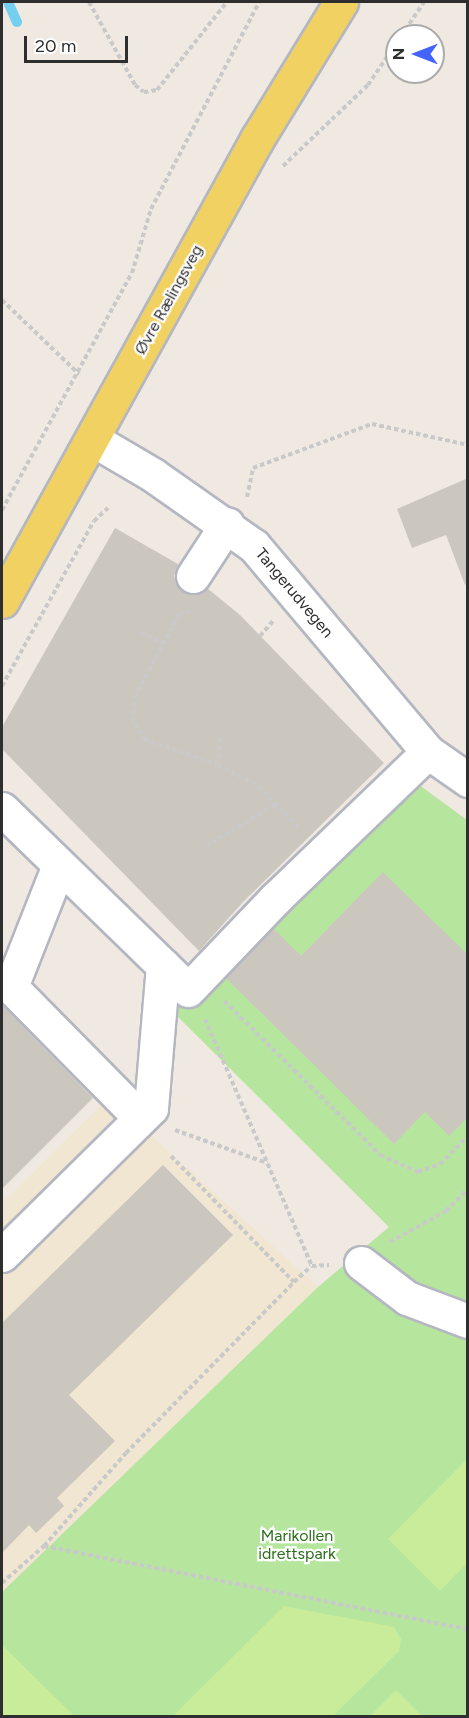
<!DOCTYPE html>
<html>
<head>
<meta charset="utf-8">
<style>
  body { margin:0 }
  #map { position:relative; width:469px; height:1718px; overflow:hidden; background:#efe9e1; font-family:Figtree,sans-serif }
  div>[style] { position:absolute }
  [style*='--x'] { left:calc(var(--x)*1px); top:calc(var(--y)*1px); width:calc(var(--w)*1px); rotate:calc(var(--a)*1deg) }
  .education>* { inset:0; background:#f0e6d1 }
  .green>* { inset:0; background:#b6e59e }
  .pitch>* { inset:0; background:#c9ec9a }
  .stream>* { height:10px; margin:-5px; padding:0 5px; transform-origin:5px; border-radius:5px; background:#75cff0 }
  .building>* { inset:0; background:#cbc7bf }
  .path>* { height:4px; margin-top:-2px; transform-origin:0; background:repeating-linear-gradient(90deg,#c9c9c9 0 4.5px,transparent 0 7.5px) }
  .roads { filter:drop-shadow(2px 0 #b4b7c1) drop-shadow(-2px 0 #b4b7c1) drop-shadow(0 2px #b4b7c1) drop-shadow(0 -2px #b4b7c1) }
  .minor>* { height:33px; margin:-16.5px; padding:0 16.5px; transform-origin:16.5px; border-radius:16.5px; background:#fff }
  .major>* { height:33px; margin:-16.5px; padding:0 16.5px; transform-origin:16.5px; border-radius:16.5px; background:#f2d163 }
  span { translate:-50% -50%; white-space:nowrap; text-align:center; line-height:1.15; -webkit-text-stroke:4.5px #fff; paint-order:stroke }
  .street-label { font-size:16px; color:#2e2e2e }
  .park-label { font-size:16px; color:#2c6e1b }
  .frame { position:absolute; inset:0; border:3px solid #2e2e2e; pointer-events:none }
  .north { position:absolute; left:385px; top:24px; width:60px; height:60px; box-sizing:border-box; background:#fff; border:2px solid #ababab; border-radius:50%; rotate:270deg; font-size:16px; font-weight:700; line-height:24px; text-align:center; color:#2e2e2e }
  .north::after { content:''; display:block; margin:auto; width:21px; height:27px; background:#4264fb; clip-path:polygon(50% 0,100% 100%,50% 72%,0 100%) }
  .scale { position:absolute; left:24px; top:36px; width:104px; height:27px; box-sizing:border-box; border:3px solid #2e2e2e; border-top:0; padding-left:8px; font-size:18px; line-height:21px; white-space:nowrap; color:#2e2e2e; -webkit-text-stroke:4px #fff; paint-order:stroke }
</style>
</head>
<body>
<div id="map">
  <div class="education">
    <div style="clip-path:polygon(109px 1097px,318px 1287px,2px 1592px,2px 1203px)"></div>
  </div>
  <div class="green">
    <div style="clip-path:polygon(396px 768px,467px 820px,467px 1716px,2px 1716px,2px 1592px,318px 1287px,389px 1227px,166px 1005px)"></div>
  </div>
  <div class="pitch">
    <div style="clip-path:polygon(467px 1459px,467px 1563px,440px 1591px,388px 1539px)"></div>
    <div style="clip-path:polygon(284px 1606px,394px 1627px,401px 1639px,399px 1651px,333px 1716px,173px 1716px)"></div>
    <div style="clip-path:polygon(2px 1645px,74px 1716px,2px 1716px)"></div>
    <div style="clip-path:polygon(396px 1690px,422px 1716px,370px 1716px)"></div>
  </div>
  <div class="stream">
    <div style="--x:8;--y:2;--w:22;--a:66"></div>
  </div>
  <div class="building">
    <div style="clip-path:polygon(468px 478px,468px 584px,465px 585px,446px 535px,412px 548px,397px 509px)"></div>
    <div style="clip-path:polygon(115px 528px,178px 564px,174px 576px,182px 591px,193px 595px,207px 588px,240px 615px,384px 763px,244px 901px,199px 951px,2px 749px,2px 727px)"></div>
    <div style="clip-path:polygon(383px 872px,468px 955px,468px 1117px,449px 1136px,425px 1112px,394px 1144px,226px 978px,273px 928px,301px 956px)"></div>
    <div style="clip-path:polygon(2px 1005px,93px 1098px,2px 1189px)"></div>
    <div style="clip-path:polygon(163px 1165px,233px 1235px,69px 1395px,115px 1441px,57px 1498px,64px 1506px,36px 1533px,29px 1525px,2px 1553px,2px 1323px)"></div>
  </div>
  <div class="path">
    <div style="--x:89;--y:2;--w:95;--a:61"></div>
    <div style="--x:135;--y:85;--w:11;--a:38"></div>
    <div style="--x:144;--y:92;--w:13;--a:-9"></div>
    <div style="--x:157;--y:90;--w:112;--a:-51.5"></div>
    <div style="--x:401;--y:36;--w:41;--a:-55.9"></div>
    <div style="--x:283;--y:166;--w:117;--a:-43.6"></div>
    <div style="--x:368;--y:85;--w:52;--a:-56"></div>
    <div style="--x:2;--y:300;--w:107;--a:43.9"></div>
    <div style="--x:247;--y:497;--w:30;--a:-78"></div>
    <div style="--x:253;--y:468;--w:127;--a:-20.3"></div>
    <div style="--x:372;--y:424;--w:98;--a:12.3"></div>
    <div style="--x:2;--y:510;--w:270;--a:-61.3"></div>
    <div style="--x:132;--y:273;--w:67;--a:-73.5"></div>
    <div style="--x:151;--y:209;--w:233;--a:-62.4"></div>
    <div style="--x:191;--y:611;--w:12;--a:166"></div>
    <div style="--x:179;--y:614;--w:92;--a:118"></div>
    <div style="--x:136;--y:695;--w:22;--a:100"></div>
    <div style="--x:132;--y:717;--w:25;--a:61"></div>
    <div style="--x:144;--y:739;--w:78;--a:19.4"></div>
    <div style="--x:218;--y:765;--w:46;--a:27.1"></div>
    <div style="--x:259;--y:786;--w:59;--a:47.1"></div>
    <div style="--x:141;--y:632;--w:25;--a:29"></div>
    <div style="--x:260;--y:636;--w:20;--a:-49"></div>
    <div style="--x:2;--y:686;--w:189;--a:-60.9"></div>
    <div style="--x:94;--y:521;--w:19;--a:-43"></div>
    <div style="--x:218;--y:765;--w:27;--a:-86"></div>
    <div style="--x:206;--y:846;--w:82;--a:-31"></div>
    <div style="--x:224;--y:1001;--w:219;--a:44.6"></div>
    <div style="--x:380;--y:1155;--w:42;--a:24.1"></div>
    <div style="--x:418;--y:1172;--w:23;--a:-20"></div>
    <div style="--x:440;--y:1164;--w:40;--a:-45"></div>
    <div style="--x:205;--y:1019;--w:269;--a:66.6"></div>
    <div style="--x:312;--y:1266;--w:17;--a:-3"></div>
    <div style="--x:175;--y:1130;--w:98;--a:19.7"></div>
    <div style="--x:171;--y:1156;--w:176;--a:45.7"></div>
    <div style="--x:294;--y:1282;--w:23;--a:-43"></div>
    <div style="--x:390;--y:1242;--w:64;--a:-29"></div>
    <div style="--x:446;--y:1211;--w:31;--a:-45"></div>
    <div style="--x:44;--y:1546;--w:124;--a:-48.6"></div>
    <div style="--x:126;--y:1453;--w:240;--a:-45.5"></div>
    <div style="--x:2;--y:1583;--w:56;--a:-41.4"></div>
    <div style="--x:44;--y:1546;--w:432;--a:11.1"></div>
  </div>
  <div class="roads">
    <div class="minor">
      <div style="--x:92;--y:439;--w:71;--a:30.5"></div>
      <div style="--x:153;--y:475;--w:123;--a:35.1"></div>
      <div style="--x:254;--y:546;--w:270;--a:49.8"></div>
      <div style="--x:428;--y:752;--w:49;--a:35"></div>
      <div style="--x:193;--y:576;--w:62;--a:-56.8"></div>
      <div style="--x:2;--y:809;--w:247;--a:44.2"></div>
      <div style="--x:59;--y:865;--w:131;--a:111.5"></div>
      <div style="--x:11;--y:987;--w:184;--a:45.4"></div>
      <div style="--x:188;--y:990;--w:126;--a:-46.3"></div>
      <div style="--x:275;--y:899;--w:212;--a:-43.9"></div>
      <div style="--x:2;--y:1255;--w:209;--a:-44.6"></div>
      <div style="--x:151;--y:1108;--w:143;--a:-85.2"></div>
      <div style="--x:361;--y:1263;--w:58;--a:37.3"></div>
      <div style="--x:407;--y:1298;--w:65;--a:20.7"></div>
    </div>
    <div class="major">
      <div style="--x:2;--y:601;--w:528;--a:-61.1"></div>
      <div style="--x:257;--y:139;--w:161;--a:-58.5"></div>
    </div>
  </div>
  <div class="street-label">
    <span style="left:169px;top:300px;rotate:-61deg">Øvre Rælingsveg</span>
    <span style="left:294px;top:593px;rotate:50deg">Tangerudvegen</span>
  </div>
  <div class="park-label">
    <span style="left:297px;top:1545px">Marikollen<br>idrettspark</span>
  </div>
  <div class="frame"></div>
  <div class="north">N</div>
  <div class="scale">20 m</div>
</div>
</body>
</html>
